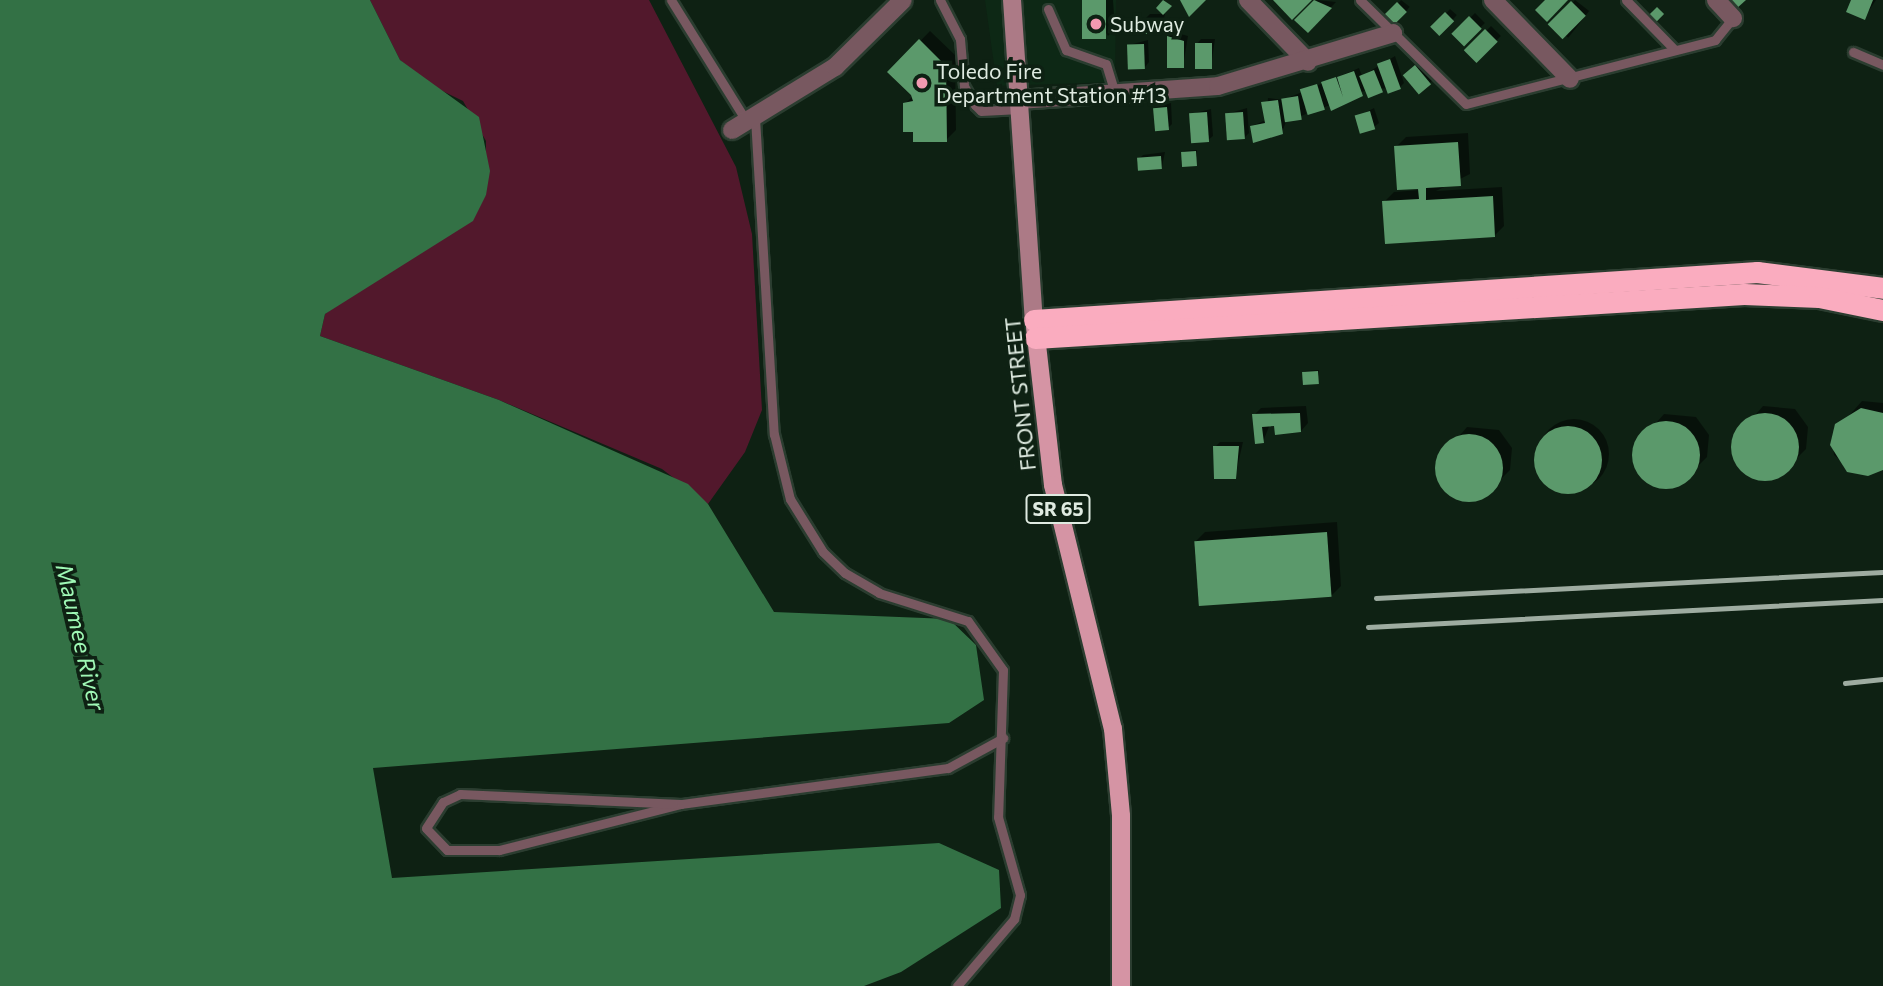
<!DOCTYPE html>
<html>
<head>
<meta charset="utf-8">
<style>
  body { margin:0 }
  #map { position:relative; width:1883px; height:986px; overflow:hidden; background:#0e2113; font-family:Commissioner,sans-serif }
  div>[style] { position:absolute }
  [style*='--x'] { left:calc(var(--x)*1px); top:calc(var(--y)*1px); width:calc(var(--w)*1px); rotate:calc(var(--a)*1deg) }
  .built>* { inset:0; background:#0d2815 }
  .green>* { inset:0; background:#52182c }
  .water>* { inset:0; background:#337145 }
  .shadow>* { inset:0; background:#0007; transform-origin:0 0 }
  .round { border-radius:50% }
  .building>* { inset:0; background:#5b996b; transform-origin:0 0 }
  .roads { filter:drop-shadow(2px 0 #2b3d30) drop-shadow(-2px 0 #2b3d30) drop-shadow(0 2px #2b3d30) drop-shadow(0 -2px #2b3d30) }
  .lane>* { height:9px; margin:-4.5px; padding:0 4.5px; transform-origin:4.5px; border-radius:4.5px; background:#785860 }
  .street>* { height:18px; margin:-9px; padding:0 9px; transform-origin:9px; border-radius:9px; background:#785860 }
  .secondary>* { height:18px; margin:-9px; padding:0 9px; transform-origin:9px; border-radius:9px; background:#ac7a86 }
  .primary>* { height:18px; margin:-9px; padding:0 9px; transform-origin:9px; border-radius:9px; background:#d594a4 }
  .highway>* { height:21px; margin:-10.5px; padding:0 10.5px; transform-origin:10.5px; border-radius:10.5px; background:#faacbf }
  .rail>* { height:4.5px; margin:-2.25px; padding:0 2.25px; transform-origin:2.25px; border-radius:2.25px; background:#9eaca1 }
  .dots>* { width:19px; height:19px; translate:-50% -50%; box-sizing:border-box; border:4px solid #0e2113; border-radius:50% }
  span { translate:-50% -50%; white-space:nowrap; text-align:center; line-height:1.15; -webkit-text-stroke:7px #0e2113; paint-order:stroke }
  .shield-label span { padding:2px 5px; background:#0e2113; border:2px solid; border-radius:5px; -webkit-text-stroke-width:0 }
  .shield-label { font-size:19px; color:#dfebe1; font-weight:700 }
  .poi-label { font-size:21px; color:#dfebe1 }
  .left { translate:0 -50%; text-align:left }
  .street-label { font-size:21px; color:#dfebe1 }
  .water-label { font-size:23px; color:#9ff8b5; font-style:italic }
</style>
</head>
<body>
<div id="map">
  <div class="built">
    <div style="clip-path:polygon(985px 0,1116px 0,1115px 82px,997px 86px)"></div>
  </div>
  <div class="green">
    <div style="clip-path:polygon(370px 0,649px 0,736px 167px,752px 234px,762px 410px,745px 452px,708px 504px,662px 469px,499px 400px,320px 336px,325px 314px,486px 195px,486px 141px,463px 101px,426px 83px,400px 60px)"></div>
  </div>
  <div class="water">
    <div style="clip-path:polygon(0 0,370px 0,400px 60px,479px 117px,490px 171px,486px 195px,473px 221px,325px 314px,320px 336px,499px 400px,688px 484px,708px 504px,774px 612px,949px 619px,976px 645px,984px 700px,949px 723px,373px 768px,392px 878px,939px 843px,999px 870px,1001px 908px,901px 972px,864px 986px,0 986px)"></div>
  </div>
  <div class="shadow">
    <div style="clip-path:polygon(1084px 0,1113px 0,1115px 29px,1108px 36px)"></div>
    <div style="clip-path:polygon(1317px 0,1336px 2px,1308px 31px,1297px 20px)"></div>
    <div style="left:1401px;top:0;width:11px;height:20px;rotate:38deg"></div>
    <div style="left:1575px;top:0;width:18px;height:34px;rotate:38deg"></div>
    <div style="clip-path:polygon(1853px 0,1876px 0,1864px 18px)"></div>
    <div style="left:1450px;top:9px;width:9px;height:25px;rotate:41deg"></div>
    <div style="left:1475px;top:13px;width:14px;height:29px;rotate:45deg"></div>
    <div style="clip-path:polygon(1150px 14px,1165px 14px,1161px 31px,1145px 19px)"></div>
    <div style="left:1491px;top:26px;width:14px;height:35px;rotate:45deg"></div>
    <div style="clip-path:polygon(930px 31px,955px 55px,956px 130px,946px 140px,915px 131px,905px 104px,913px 96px,890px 72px)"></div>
    <div style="clip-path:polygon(1173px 32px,1188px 36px,1183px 66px,1168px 37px)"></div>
    <div style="clip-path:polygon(1201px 39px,1215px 39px,1211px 67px,1197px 44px)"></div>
    <div style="clip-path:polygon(1148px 40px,1149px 62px,1145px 67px,1129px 45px)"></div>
    <div style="clip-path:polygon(1395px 56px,1404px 83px,1400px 87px,1367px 90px,1310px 113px,1304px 102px,1306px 114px,1286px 122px,1282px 132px,1252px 126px,1266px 120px,1268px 98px,1283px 100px,1359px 68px,1362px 76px)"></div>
    <div style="clip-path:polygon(1420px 62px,1434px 78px,1430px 83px,1409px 71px)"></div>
    <div style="clip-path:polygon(1171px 103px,1172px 124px,1168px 128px,1154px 108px)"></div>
    <div style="clip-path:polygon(1247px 108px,1249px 133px,1244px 138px,1227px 114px)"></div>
    <div style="clip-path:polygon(1374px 108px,1379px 123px,1374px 127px,1357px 117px)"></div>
    <div style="clip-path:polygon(1211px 109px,1213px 136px,1208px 140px,1191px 114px)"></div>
    <div style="clip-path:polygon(1468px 133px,1470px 174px,1436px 191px,1502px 187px,1504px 226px,1494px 236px,1384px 202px,1394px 192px,1420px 190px,1396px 147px,1406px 137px)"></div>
    <div style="clip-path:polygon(1197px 150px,1196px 164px,1182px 153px,1184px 151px)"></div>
    <div style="clip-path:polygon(1165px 152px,1162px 167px,1138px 160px,1143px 155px)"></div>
    <div style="clip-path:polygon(1319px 370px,1318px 382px,1303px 372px,1305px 371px)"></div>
    <div style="clip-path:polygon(1862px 401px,1883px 403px,1883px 467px,1857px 474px,1834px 455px,1832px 435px)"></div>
    <div style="clip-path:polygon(1306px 406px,1308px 423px,1301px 431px,1270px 424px,1263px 442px,1254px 415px,1261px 408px)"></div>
    <div style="clip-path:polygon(1763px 406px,1795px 409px,1808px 427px,1806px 449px,1779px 476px,1758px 479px,1735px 460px,1734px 440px)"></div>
    <div style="clip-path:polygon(1664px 414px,1696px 417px,1709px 435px,1707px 457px,1680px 484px,1659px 487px,1636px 468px,1634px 448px)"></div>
    <div class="round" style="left:1539px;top:419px;width:70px;height:70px"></div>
    <div style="clip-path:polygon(1467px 427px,1499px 430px,1512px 448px,1510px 470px,1483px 497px,1463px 500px,1440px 481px,1438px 461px)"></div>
    <div style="clip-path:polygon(1220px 442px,1243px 442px,1235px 477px,1215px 447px)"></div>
    <div style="clip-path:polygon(1337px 522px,1341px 586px,1331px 596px,1195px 542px,1205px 532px)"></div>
  </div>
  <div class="building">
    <div style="left:1082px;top:0;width:24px;height:39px"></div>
    <div style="clip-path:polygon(1163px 0,1172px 6px,1163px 15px,1156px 8px)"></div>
    <div style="clip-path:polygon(1180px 0,1206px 0,1189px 17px)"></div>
    <div style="clip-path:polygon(1273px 0,1312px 0,1292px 20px)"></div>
    <div style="clip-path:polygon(1314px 0,1332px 8px,1308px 33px,1294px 20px)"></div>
    <div style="clip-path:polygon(1545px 0,1568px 0,1547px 22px,1535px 10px)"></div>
    <div style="clip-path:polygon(1728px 0,1746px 0,1736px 9px)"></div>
    <div style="clip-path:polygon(1851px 0,1873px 0,1865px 20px,1846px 12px)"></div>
    <div style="left:1571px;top:1px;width:21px;height:33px;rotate:45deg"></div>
    <div style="left:1397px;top:2px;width:14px;height:17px;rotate:45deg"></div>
    <div style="left:1657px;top:7px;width:10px;height:16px;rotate:45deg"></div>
    <div style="left:1445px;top:12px;width:13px;height:21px;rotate:45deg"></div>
    <div style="left:1469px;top:16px;width:18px;height:25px;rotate:45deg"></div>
    <div style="left:1144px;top:18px;width:17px;height:16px"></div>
    <div style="left:1485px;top:29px;width:18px;height:30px;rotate:45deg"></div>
    <div style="clip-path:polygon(1167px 36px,1184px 41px,1184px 68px,1167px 68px)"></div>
    <div style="clip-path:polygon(919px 39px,946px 66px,947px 142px,913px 142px,913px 132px,903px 132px,903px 103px,913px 101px,911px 95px,887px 72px)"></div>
    <div style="left:1195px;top:43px;width:17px;height:26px"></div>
    <div style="left:1144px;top:44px;width:25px;height:17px;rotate:88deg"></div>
    <div style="left:1390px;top:59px;width:32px;height:14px;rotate:70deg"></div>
    <div style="left:1415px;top:65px;width:25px;height:16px;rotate:50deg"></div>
    <div style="left:1374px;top:70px;width:24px;height:16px;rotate:68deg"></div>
    <div style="clip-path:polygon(1354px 71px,1363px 96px,1331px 111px,1321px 82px,1336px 77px,1343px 97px,1337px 77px)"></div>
    <div style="left:1317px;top:84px;width:27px;height:18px;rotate:73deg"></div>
    <div style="left:1298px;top:96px;width:24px;height:17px;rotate:81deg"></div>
    <div style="clip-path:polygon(1278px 100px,1283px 134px,1253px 143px,1250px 126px,1265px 123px,1261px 102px)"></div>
    <div style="left:1167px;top:107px;width:23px;height:14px;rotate:85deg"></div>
    <div style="left:1370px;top:111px;width:19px;height:16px;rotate:74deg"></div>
    <div style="left:1207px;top:112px;width:30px;height:18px;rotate:86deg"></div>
    <div style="left:1243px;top:112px;width:27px;height:18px;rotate:86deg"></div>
    <div style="clip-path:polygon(1458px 142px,1461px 186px,1426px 188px,1426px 200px,1493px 196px,1495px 237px,1385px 244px,1382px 201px,1419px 199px,1418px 189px,1397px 190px,1394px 146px)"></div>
    <div style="left:1196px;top:151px;width:15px;height:15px;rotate:86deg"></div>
    <div style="left:1161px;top:156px;width:13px;height:24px;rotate:86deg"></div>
    <div style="left:1318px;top:371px;width:13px;height:16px;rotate:86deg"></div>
    <div style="clip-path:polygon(1861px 408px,1883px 413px,1883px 470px,1868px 476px,1847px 472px,1830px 445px,1835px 424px)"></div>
    <div class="round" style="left:1731px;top:413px;width:68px;height:68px"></div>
    <div style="clip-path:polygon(1300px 413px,1301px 432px,1275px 435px,1274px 426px,1262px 427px,1264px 443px,1255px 444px,1252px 414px)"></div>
    <div class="round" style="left:1632px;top:421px;width:68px;height:68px"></div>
    <div class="round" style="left:1534px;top:426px;width:68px;height:68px"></div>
    <div class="round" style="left:1435px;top:434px;width:68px;height:68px"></div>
    <div style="clip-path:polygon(1213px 446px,1239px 446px,1236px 479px,1214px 479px)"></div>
    <div style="left:1327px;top:532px;width:65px;height:133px;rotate:86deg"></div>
  </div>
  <div class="roads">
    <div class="lane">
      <div style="--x:671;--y:0;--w:144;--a:58.1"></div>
      <div style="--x:940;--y:0;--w:44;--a:62.9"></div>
      <div style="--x:960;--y:39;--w:47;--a:85.1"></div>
      <div style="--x:964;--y:86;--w:22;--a:60"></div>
      <div style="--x:975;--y:105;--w:8;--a:45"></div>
      <div style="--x:981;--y:111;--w:39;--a:-3"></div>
      <div style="--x:1360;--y:0;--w:148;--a:44.5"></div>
      <div style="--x:1466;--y:104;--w:257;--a:-14.4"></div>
      <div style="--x:1715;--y:40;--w:28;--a:-51"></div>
      <div style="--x:1626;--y:0;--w:69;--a:45.6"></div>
      <div style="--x:1048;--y:9;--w:45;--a:66.3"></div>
      <div style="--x:1066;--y:50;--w:42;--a:19.3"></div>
      <div style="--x:1106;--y:64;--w:30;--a:73"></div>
      <div style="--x:1853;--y:52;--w:33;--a:23"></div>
      <div style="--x:755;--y:118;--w:317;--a:86.6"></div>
      <div style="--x:774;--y:434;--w:67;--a:76.2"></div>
      <div style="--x:790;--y:499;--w:62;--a:58.1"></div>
      <div style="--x:823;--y:552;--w:30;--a:44"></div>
      <div style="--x:845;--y:573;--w:39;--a:30"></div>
      <div style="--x:879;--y:593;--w:93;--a:17.5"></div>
      <div style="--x:968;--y:621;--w:60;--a:54.5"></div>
      <div style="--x:1003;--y:670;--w:147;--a:91.9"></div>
      <div style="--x:998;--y:817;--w:81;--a:74.2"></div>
      <div style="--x:1020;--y:895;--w:25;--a:104"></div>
      <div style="--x:1014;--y:919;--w:88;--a:130.4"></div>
      <div style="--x:681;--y:804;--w:188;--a:165.8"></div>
      <div style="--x:499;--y:850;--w:52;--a:180"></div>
      <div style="--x:447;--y:850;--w:30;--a:-134"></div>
      <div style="--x:426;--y:828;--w:31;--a:-57"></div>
      <div style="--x:443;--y:802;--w:19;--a:-25"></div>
      <div style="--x:460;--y:794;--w:221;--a:2.6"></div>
      <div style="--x:681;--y:804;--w:269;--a:-7.7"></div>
      <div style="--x:948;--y:768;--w:63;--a:-28.6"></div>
    </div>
    <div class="street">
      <div style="--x:1248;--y:0;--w:86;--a:45.9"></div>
      <div style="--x:1493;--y:0;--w:110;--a:45.7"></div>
      <div style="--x:1716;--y:0;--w:25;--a:47"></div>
      <div style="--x:1019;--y:100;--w:199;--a:-4"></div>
      <div style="--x:1218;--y:86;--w:183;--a:-16.8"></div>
      <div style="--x:732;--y:130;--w:121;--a:-31.5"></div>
      <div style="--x:835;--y:67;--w:95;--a:-44.6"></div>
    </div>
    <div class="secondary">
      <div style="--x:1012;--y:0;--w:321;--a:86.1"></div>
    </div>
    <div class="primary">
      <div style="--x:1035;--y:327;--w:159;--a:83.5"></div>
      <div style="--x:1053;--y:485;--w:251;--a:76.2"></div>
      <div style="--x:1113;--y:729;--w:87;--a:84.7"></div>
      <div style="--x:1121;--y:816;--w:170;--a:90"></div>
    </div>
    <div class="highway">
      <div style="--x:1034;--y:320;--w:725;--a:-3.8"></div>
      <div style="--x:1757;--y:272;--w:127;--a:7.2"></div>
      <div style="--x:1035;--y:338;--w:710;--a:-3.55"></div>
      <div style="--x:1744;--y:294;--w:75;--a:2.3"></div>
      <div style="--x:1819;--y:297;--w:65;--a:11.5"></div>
    </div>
  </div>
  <div class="rail">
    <div style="--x:1376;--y:598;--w:508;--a:-2.94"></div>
    <div style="--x:1368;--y:627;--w:516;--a:-3"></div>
    <div style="--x:1845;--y:683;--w:38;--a:-6"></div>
  </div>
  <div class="dots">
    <div style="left:1096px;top:24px;background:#f29ab0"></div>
    <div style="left:922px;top:83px;background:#f29ab0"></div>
  </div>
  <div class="shield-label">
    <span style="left:1058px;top:509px">SR 65</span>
  </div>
  <div class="poi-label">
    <span class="left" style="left:1110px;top:24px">Subway</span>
    <span class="left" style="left:936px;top:83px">Toledo Fire<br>Department Station #13</span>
  </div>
  <div class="street-label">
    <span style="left:1020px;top:394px;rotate:-96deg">FRONT STREET</span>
  </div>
  <div class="water-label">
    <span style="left:81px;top:637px;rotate:77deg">Maumee River</span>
  </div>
</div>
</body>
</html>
